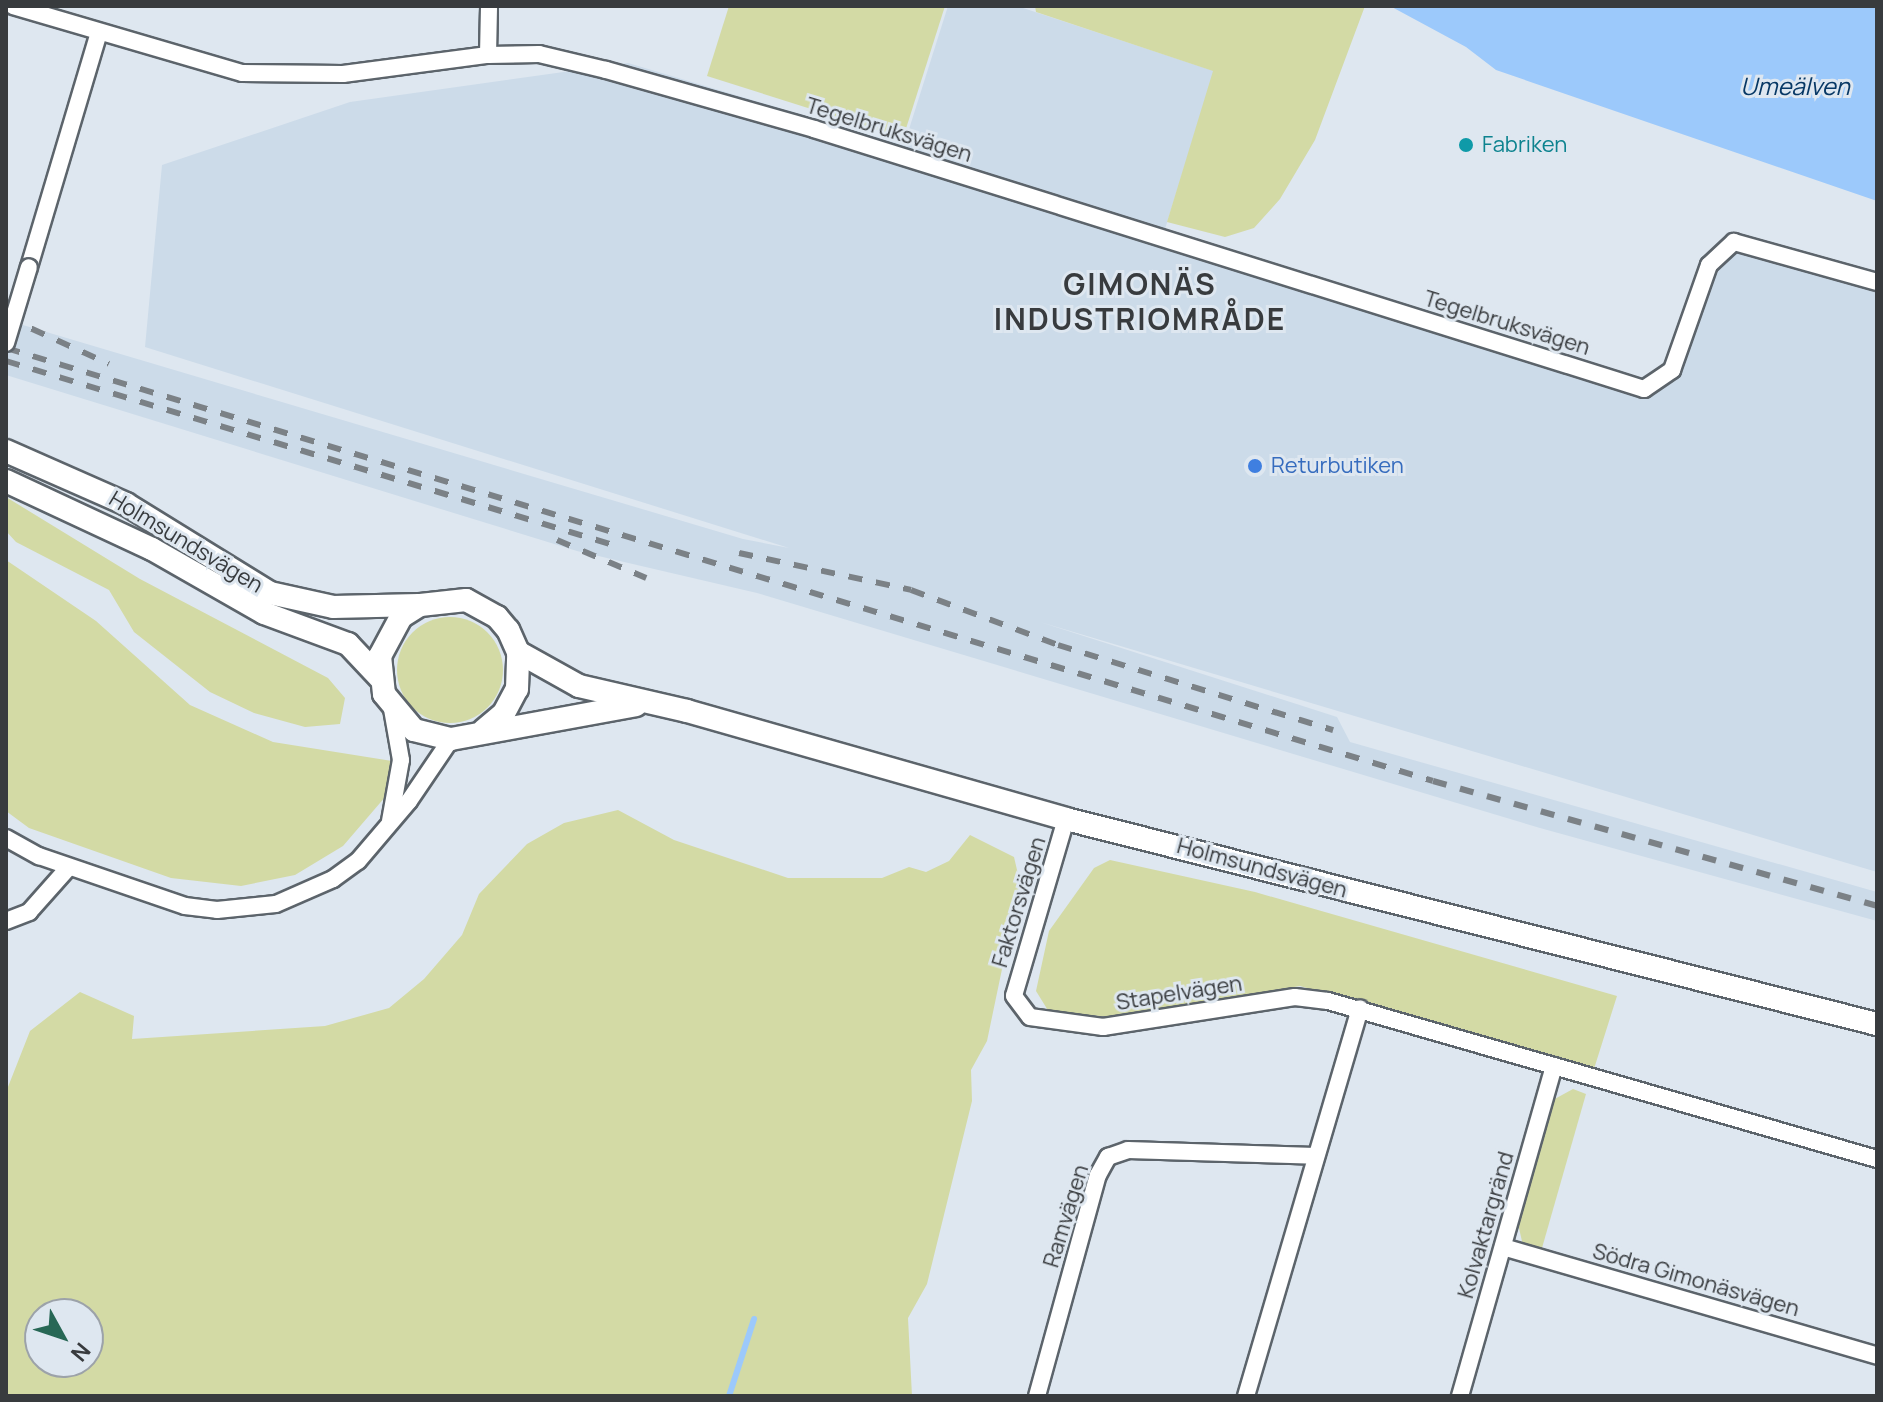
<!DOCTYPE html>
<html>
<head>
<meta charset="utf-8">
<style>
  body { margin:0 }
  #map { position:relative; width:1883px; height:1402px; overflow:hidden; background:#dee7f0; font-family:Manrope,sans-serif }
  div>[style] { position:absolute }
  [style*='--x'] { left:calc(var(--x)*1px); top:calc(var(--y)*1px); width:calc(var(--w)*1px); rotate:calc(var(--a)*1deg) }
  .built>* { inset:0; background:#ccdbe9 }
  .green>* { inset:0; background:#d3daa5 }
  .round { border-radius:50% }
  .water>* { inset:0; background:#9cc9fb }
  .stream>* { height:6px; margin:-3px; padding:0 3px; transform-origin:3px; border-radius:3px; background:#9cc9fb }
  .roads { filter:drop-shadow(2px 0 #5c646b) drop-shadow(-2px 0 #5c646b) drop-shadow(0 2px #5c646b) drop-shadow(0 -2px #5c646b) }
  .minor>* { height:16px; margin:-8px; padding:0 8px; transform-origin:8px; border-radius:8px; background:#fff }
  .secondary>* { height:22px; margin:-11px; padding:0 11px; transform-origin:11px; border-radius:11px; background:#fff }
  .rail>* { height:6px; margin-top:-3px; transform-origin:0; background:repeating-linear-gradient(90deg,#7b8186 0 14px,transparent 0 28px) }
  .bridges { filter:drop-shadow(2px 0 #5c646b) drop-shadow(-2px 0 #5c646b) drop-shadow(0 2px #5c646b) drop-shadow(0 -2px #5c646b) }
  .minor-bridge>* { height:16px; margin:-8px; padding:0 8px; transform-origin:8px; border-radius:8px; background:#fff }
  .dots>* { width:22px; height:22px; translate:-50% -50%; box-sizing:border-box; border:4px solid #dee7f0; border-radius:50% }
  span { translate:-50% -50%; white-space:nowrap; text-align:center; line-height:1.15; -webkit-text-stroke:6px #dee7f0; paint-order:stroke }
  .street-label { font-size:22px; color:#383b3e }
  .culture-label { font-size:22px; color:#0d838f }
  .left { translate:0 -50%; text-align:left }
  .shop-label { font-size:22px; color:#366cbe }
  .water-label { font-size:24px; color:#073865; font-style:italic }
  .district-label { font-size:30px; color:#383b3e; font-weight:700; letter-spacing:2px }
  .frame { position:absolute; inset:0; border:8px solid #383b3e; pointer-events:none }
  .north { position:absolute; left:24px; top:1298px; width:80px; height:80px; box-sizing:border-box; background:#dee7f0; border:2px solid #9ca2a9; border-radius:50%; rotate:130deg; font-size:22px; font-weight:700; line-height:32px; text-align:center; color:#383b3e }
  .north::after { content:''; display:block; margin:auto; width:28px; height:36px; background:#276755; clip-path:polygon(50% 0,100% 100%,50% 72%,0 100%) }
</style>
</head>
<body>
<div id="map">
  <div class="built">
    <div style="clip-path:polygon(948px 6px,1017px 6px,1214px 71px,1161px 242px,1622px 382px,1659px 381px,1709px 265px,1734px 242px,1877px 282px,1877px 872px,1040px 622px,1337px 717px,1350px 742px,1877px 892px,1877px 921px,1540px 828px,757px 593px,577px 551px,6px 375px,6px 320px,743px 539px,789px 548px,145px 347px,162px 165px,350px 102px,628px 63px,904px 145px)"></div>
  </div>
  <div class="green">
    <div style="clip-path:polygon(729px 6px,945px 6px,903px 138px,707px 76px)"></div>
    <div style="clip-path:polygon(1035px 6px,1365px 6px,1315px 140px,1280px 199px,1254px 228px,1225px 237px,1167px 222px,1213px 71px,1036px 12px)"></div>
    <div style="clip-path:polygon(6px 497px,140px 579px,328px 678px,345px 698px,340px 724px,305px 727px,254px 713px,210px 692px,134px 632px,109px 590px,16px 542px,6px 531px)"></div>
    <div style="clip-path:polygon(6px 560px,96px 621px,190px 705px,273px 742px,392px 761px,386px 796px,343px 846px,295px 875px,241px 886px,171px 878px,29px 828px,6px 811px)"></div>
    <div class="round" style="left:397px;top:617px;width:106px;height:106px"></div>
    <div style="clip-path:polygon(evenodd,618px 810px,674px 840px,788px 878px,882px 878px,909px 867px,926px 872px,949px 861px,970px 835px,1014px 857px,1020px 883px,987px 1041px,971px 1070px,972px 1101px,927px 1284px,908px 1318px,912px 1396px,6px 1396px,6px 1092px,30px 1031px,80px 992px,134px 1016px,132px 1039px,325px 1026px,389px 1008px,424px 979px,462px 935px,479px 894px,527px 844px,564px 823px,618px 810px,40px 1314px,88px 1314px,88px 1362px,40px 1362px,40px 1314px)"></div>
    <div style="clip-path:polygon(1110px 860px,1255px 892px,1617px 996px,1593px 1072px,1300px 986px,1113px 1017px,1049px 1012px,1036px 991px,1049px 931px,1094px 868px)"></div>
    <div style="clip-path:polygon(1573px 1089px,1586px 1094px,1540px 1255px,1524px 1250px,1516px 1215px,1551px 1101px)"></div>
  </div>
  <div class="water">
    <div style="clip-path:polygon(1390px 6px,1877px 6px,1877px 201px,1496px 70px,1466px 47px)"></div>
  </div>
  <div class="stream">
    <div style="--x:729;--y:1396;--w:81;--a:-72"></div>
  </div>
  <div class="roads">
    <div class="minor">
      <div style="--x:13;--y:6;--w:239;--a:16.3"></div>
      <div style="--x:242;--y:73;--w:101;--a:0.6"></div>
      <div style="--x:343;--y:74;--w:146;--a:-7.5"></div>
      <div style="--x:488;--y:55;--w:51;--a:-1.1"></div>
      <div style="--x:539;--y:54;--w:69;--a:13.4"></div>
      <div style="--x:606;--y:70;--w:216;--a:15.8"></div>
      <div style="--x:814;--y:129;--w:870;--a:17.39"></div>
      <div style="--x:1644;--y:389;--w:34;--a:-34"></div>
      <div style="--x:1672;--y:370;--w:111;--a:-70.6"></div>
      <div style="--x:1709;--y:265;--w:34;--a:-43"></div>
      <div style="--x:1734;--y:242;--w:148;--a:15.6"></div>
      <div style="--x:488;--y:55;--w:49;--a:-88.8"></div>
      <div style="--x:29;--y:267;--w:242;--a:-73.4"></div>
      <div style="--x:1066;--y:819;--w:184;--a:106.4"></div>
      <div style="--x:1014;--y:996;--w:26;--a:53"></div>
      <div style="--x:1030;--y:1017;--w:74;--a:7.8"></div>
      <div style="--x:1103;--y:1027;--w:194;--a:-8.9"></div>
      <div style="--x:1295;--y:997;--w:33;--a:7"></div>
      <div style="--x:1328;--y:1001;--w:571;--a:16.06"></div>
      <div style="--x:390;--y:821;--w:62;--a:-79.8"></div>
      <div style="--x:401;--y:760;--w:52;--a:-100"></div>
      <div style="--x:6;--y:838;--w:38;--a:29"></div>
      <div style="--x:39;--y:856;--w:154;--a:18.9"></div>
      <div style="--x:185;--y:906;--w:32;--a:7"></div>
      <div style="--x:217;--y:910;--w:59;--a:-5.8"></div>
      <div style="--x:276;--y:904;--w:62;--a:-23.7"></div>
      <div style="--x:333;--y:879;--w:31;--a:-36"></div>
      <div style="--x:358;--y:861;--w:79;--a:-49.6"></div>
      <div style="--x:409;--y:801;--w:75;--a:-55.9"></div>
      <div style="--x:6;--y:921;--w:25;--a:-21"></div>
      <div style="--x:29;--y:912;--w:60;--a:-48.4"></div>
      <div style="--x:1503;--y:1247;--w:390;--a:16.2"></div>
      <div style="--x:1037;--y:1396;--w:229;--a:-74.6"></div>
      <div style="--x:1098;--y:1175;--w:21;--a:-61"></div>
      <div style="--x:1108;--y:1157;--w:21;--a:-19"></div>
      <div style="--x:1128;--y:1150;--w:187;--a:1.8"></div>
      <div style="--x:1246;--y:1396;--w:404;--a:-73.6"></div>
      <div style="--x:1460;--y:1396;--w:343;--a:-74.1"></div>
    </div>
    <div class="secondary">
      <div style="--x:6;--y:451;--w:131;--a:23.8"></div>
      <div style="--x:126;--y:504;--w:169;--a:31.7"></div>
      <div style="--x:270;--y:593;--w:65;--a:12.5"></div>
      <div style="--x:333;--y:607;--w:86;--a:-1.3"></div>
      <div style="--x:6;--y:481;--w:161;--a:25"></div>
      <div style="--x:152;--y:549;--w:129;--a:29.7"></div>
      <div style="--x:264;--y:613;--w:90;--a:20.3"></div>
      <div style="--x:348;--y:644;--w:47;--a:46.7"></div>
      <div style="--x:518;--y:652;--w:70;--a:29.1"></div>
      <div style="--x:579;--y:686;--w:111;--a:13"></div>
      <div style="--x:687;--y:711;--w:394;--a:15.9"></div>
      <div style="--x:1066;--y:819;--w:837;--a:14.19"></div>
      <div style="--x:484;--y:730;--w:26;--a:-40"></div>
      <div style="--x:504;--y:713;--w:27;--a:-62"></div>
      <div style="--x:517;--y:689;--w:37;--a:-88"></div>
      <div style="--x:518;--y:652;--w:24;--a:-114"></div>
      <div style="--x:508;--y:630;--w:17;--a:-130"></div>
      <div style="--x:497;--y:617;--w:35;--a:-151"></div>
      <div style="--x:466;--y:600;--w:46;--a:173.8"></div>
      <div style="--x:420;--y:605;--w:22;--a:148"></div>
      <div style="--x:401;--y:617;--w:44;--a:118.3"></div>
      <div style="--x:380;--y:656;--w:38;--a:84"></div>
      <div style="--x:384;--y:694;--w:47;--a:50.2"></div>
      <div style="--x:414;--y:730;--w:38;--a:14"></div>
      <div style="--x:451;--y:739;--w:188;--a:-10.4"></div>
    </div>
  </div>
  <div class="rail">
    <div style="--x:6;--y:317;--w:113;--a:24.5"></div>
    <div style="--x:6;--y:348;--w:1491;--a:16.88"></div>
    <div style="--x:1433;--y:781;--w:461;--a:15.7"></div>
    <div style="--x:6;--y:361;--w:634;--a:16.86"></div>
    <div style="--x:557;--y:540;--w:97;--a:23.1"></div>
    <div style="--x:739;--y:553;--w:176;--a:12.1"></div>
    <div style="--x:911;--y:590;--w:157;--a:20.5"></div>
    <div style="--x:1058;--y:645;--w:288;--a:17.2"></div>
  </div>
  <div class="bridges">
    <div class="minor-bridge">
      <div style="--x:6;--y:343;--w:79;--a:-73.2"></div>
    </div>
  </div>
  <div class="dots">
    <div style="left:1466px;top:145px;background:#0f9aa8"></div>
    <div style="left:1255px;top:466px;background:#3f7fe0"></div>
  </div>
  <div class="street-label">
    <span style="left:889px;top:130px;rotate:17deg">Tegelbruksvägen</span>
    <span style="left:1507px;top:323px;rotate:17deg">Tegelbruksvägen</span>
    <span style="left:186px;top:542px;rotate:31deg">Holmsundsvägen</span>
    <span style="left:1262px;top:868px;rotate:15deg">Holmsundsvägen</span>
    <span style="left:1019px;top:902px;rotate:-73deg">Faktorsvägen</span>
    <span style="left:1179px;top:993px;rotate:-9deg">Stapelvägen</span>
    <span style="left:1066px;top:1216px;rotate:-73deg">Ramvägen</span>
    <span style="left:1486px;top:1225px;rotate:-74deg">Kolvaktargränd</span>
    <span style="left:1696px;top:1280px;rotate:16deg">Södra Gimonäsvägen</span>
  </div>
  <div class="culture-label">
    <span class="left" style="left:1482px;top:145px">Fabriken</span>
  </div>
  <div class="shop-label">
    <span class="left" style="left:1271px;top:466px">Returbutiken</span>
  </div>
  <div class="water-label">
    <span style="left:1795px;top:86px">Umeälven</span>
  </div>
  <div class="district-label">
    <span style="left:1140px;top:301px">GIMONÄS<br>INDUSTRIOMRÅDE</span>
  </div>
  <div class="frame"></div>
  <div class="north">N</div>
</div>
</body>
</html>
